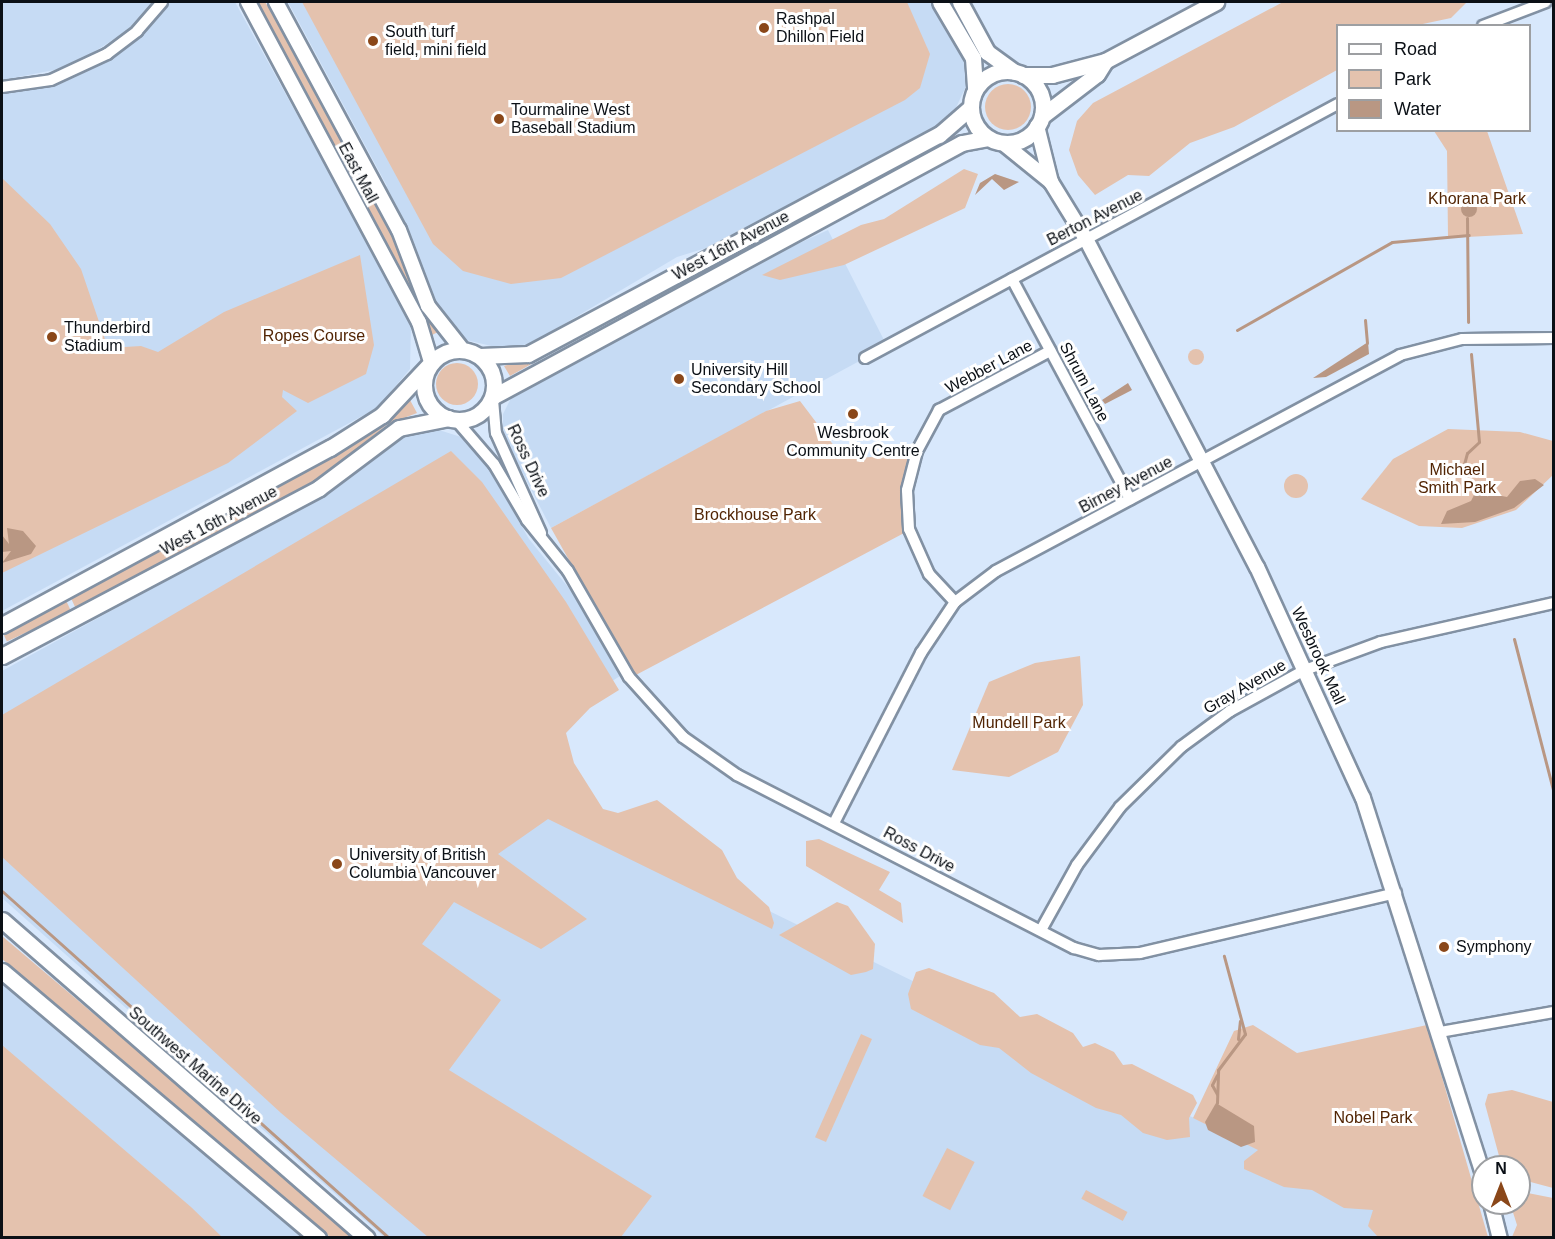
<!DOCTYPE html>
<html>
<head>
<meta charset="utf-8">
<style>
  body { margin:0 }
  #map { position:relative; width:1555px; height:1239px; overflow:hidden; background:#d8e8fc; font-family:Arial,sans-serif }
  div>[style] { position:absolute }
  [style*='--x'] { left:calc(var(--x)*1px); top:calc(var(--y)*1px); width:calc(var(--w)*1px); rotate:calc(var(--a)*1deg) }
  .built>* { inset:0; background:#c6dbf4 }
  .green>* { inset:0; background:#e4c2ae; transform-origin:0 0 }
  .round { border-radius:50% }
  .water>* { inset:0; background:#b99783 }
  .stream>* { height:3px; margin:-1.5px; padding:0 1.5px; transform-origin:1.5px; border-radius:1.5px; background:#b99783 }
  .roads { filter:drop-shadow(2px 0 #8291a3) drop-shadow(-2px 0 #8291a3) drop-shadow(0 2px #8291a3) drop-shadow(0 -2px #8291a3) }
  .minor>* { height:10px; margin:-5px; padding:0 5px; transform-origin:5px; border-radius:5px; background:#fff }
  .tertiary>* { height:14px; margin:-7px; padding:0 7px; transform-origin:7px; border-radius:7px; background:#fff }
  .secondary>* { height:15px; margin:-7.5px; padding:0 7.5px; transform-origin:7.5px; border-radius:7.5px; background:#fff }
  .secondary>.ring { margin:-7.5px; padding:0; box-sizing:content-box; background:none; border:15px solid #fff; border-radius:50% }
  .dots>* { width:16px; height:16px; translate:-50% -50%; box-sizing:border-box; border:3px solid #fff; border-radius:50% }
  span { translate:-50% -50%; white-space:nowrap; text-align:center; line-height:1.15; -webkit-text-stroke:6px #fff; paint-order:stroke }
  .poi-label { font-size:16px; color:#0b1016 }
  .left { translate:0 -50%; text-align:left }
  .street-label { font-size:16px; color:#0b1016 }
  .park-label { font-size:16px; color:#522504 }
  .frame { position:absolute; inset:0; border:3px solid #0b1016; pointer-events:none }
  .legend { position:absolute; left:1336px; top:24px; width:195px; height:108px; box-sizing:border-box; background:#fff; border:2px solid #9d9fa2; margin:0; padding:8px 10px; list-style:none; font-size:18px; color:#0b1016 }
  .legend li { display:flex; align-items:center; gap:12px; height:30px }
  .legend b { width:30px; border:2px solid #9d9fa2 }
  .north { position:absolute; left:1471px; top:1155px; width:60px; height:60px; box-sizing:border-box; background:#fff; border:2px solid #9d9fa2; border-radius:50%; rotate:0deg; font-size:16px; font-weight:700; line-height:24px; text-align:center; color:#0b1016 }
  .north::after { content:''; display:block; margin:auto; width:21px; height:27px; background:#8a4719; clip-path:polygon(50% 0,100% 100%,50% 72%,0 100%) }
</style>
</head>
<body>
<div id="map">
  <div class="built">
    <div style="clip-path:polygon(2px 2px,154px 2px,138px 24px,70px 67px,2px 80px)"></div>
    <div style="clip-path:polygon(170px 2px,235px 2px,411px 322px,410px 369px,377px 408px,2px 611px,2px 92px,74px 75px,128px 46px)"></div>
    <div style="clip-path:polygon(288px 2px,930px 2px,966px 61px,968px 82px,953px 114px,925px 136px,706px 248px,677px 257px,532px 343px,504px 349px,466px 340px,439px 316px,383px 189px,387px 186px)"></div>
    <div style="clip-path:polygon(828px 230px,885px 342px,865px 358px,551px 528px,503px 435px,503px 414px,513px 394px,739px 271px)"></div>
    <div style="clip-path:polygon(439px 430px,461px 437px,487px 466px,529px 539px,572px 592px,620px 676px,536px 730px,603px 830px,1438px 1237px,384px 1237px,2px 898px,2px 671px,332px 489px,397px 436px)"></div>
    <div style="clip-path:polygon(2px 982px,14px 990px,305px 1237px,2px 1234px)"></div>
  </div>
  <div class="green">
    <div style="clip-path:polygon(255px 2px,265px 2px,294px 44px,390px 223px,411px 282px,438px 332px,432px 335px)"></div>
    <div style="clip-path:polygon(302px 2px,907px 2px,930px 54px,920px 88px,905px 100px,561px 278px,511px 284px,463px 271px,433px 244px)"></div>
    <div style="clip-path:polygon(1283px 2px,1467px 2px,1451px 18px,1418px 25px,1338px 26px,1337px 70px,1234px 127px,1190px 143px,1149px 176px,1128px 175px,1095px 195px,1078px 175px,1069px 150px,1077px 121px,1093px 103px)"></div>
    <div class="round" style="left:985px;top:84px;width:46px;height:46px"></div>
    <div style="clip-path:polygon(1434px 131px,1487px 131px,1523px 234px,1448px 238px,1447px 151px)"></div>
    <div style="clip-path:polygon(954px 135px,957px 138px,734px 252px,821px 205px)"></div>
    <div style="clip-path:polygon(964px 169px,978px 174px,965px 208px,844px 265px,780px 280px,762px 275px,861px 225px,884px 219px)"></div>
    <div style="clip-path:polygon(2px 178px,50px 224px,81px 269px,108px 348px,141px 346px,158px 352px,224px 312px,360px 255px,374px 345px,366px 374px,308px 403px,283px 390px,282px 397px,297px 411px,228px 463px,2px 573px)"></div>
    <div style="clip-path:polygon(725px 256px,510px 376px,504px 366px,541px 353px)"></div>
    <div class="round" style="left:1188px;top:349px;width:16px;height:16px"></div>
    <div class="round" style="left:436px;top:363px;width:42px;height:42px"></div>
    <div style="clip-path:polygon(410px 400px,417px 413px,388px 424px,323px 476px,76px 609px,69px 594px,353px 442px)"></div>
    <div style="clip-path:polygon(800px 401px,844px 459px,911px 454px,903px 484px,906px 532px,634px 676px,551px 528px,766px 411px)"></div>
    <div style="clip-path:polygon(1448px 429px,1520px 432px,1553px 441px,1553px 475px,1516px 510px,1462px 528px,1419px 526px,1361px 499px,1393px 459px)"></div>
    <div style="clip-path:polygon(451px 451px,482px 482px,566px 602px,619px 690px,590px 708px,566px 733px,574px 763px,603px 809px,618px 813px,657px 800px,722px 850px,737px 878px,769px 907px,774px 923px,772px 929px,548px 819px,498px 854px,587px 919px,541px 949px,454px 902px,422px 944px,501px 1000px,449px 1070px,652px 1196px,621px 1237px,428px 1237px,281px 1113px,2px 857px,2px 715px)"></div>
    <div class="round" style="left:1284px;top:474px;width:24px;height:24px"></div>
    <div style="left:64px;top:596px;width:17px;height:71px;rotate:65deg"></div>
    <div style="clip-path:polygon(1080px 656px,1083px 705px,1058px 752px,1009px 777px,952px 770px,989px 682px,1035px 663px)"></div>
    <div style="clip-path:polygon(819px 839px,890px 872px,879px 890px,901px 903px,903px 923px,806px 866px,806px 841px)"></div>
    <div style="clip-path:polygon(837px 902px,848px 906px,875px 944px,873px 969px,866px 972px,851px 975px,779px 935px)"></div>
    <div style="clip-path:polygon(2px 936px,357px 1237px,330px 1237px,105px 1047px,2px 959px)"></div>
    <div style="clip-path:polygon(929px 968px,994px 993px,1020px 1017px,1037px 1014px,1073px 1033px,1083px 1047px,1095px 1043px,1114px 1052px,1123px 1065px,1132px 1064px,1193px 1095px,1197px 1103px,1189px 1118px,1190px 1137px,1167px 1140px,1143px 1133px,1121px 1115px,1096px 1108px,1031px 1073px,999px 1048px,980px 1045px,911px 1009px,908px 994px,916px 972px)"></div>
    <div style="clip-path:polygon(1253px 1025px,1297px 1053px,1427px 1025px,1488px 1237px,1378px 1237px,1368px 1226px,1373px 1210px,1344px 1208px,1312px 1190px,1284px 1187px,1244px 1169px,1244px 1161px,1258px 1150px,1193px 1118px,1234px 1031px)"></div>
    <div style="left:861px;top:1034px;width:12px;height:113px;rotate:24deg"></div>
    <div style="clip-path:polygon(2px 1045px,191px 1207px,222px 1237px,2px 1237px)"></div>
    <div style="clip-path:polygon(1512px 1090px,1553px 1102px,1553px 1188px,1519px 1179px,1519px 1167px,1502px 1167px,1485px 1104px,1488px 1094px)"></div>
    <div style="left:947px;top:1148px;width:31px;height:54px;rotate:27deg"></div>
    <div style="left:1086px;top:1190px;width:47px;height:10px;rotate:28deg"></div>
    <div style="clip-path:polygon(1523px 1192px,1553px 1198px,1553px 1237px,1512px 1237px,1517px 1225px,1510px 1203px,1519px 1203px)"></div>
  </div>
  <div class="water">
    <div style="clip-path:polygon(995px 174px,1019px 182px,1004px 190px,992px 179px,975px 195px,980px 183px)"></div>
    <div class="round" style="left:1461px;top:201px;width:16px;height:16px"></div>
    <div style="clip-path:polygon(1368px 342px,1369px 354px,1326px 377px,1313px 378px)"></div>
    <div style="clip-path:polygon(1128px 383px,1132px 390px,1105px 404px,1102px 400px)"></div>
    <div style="clip-path:polygon(1535px 479px,1544px 485px,1514px 508px,1475px 522px,1441px 524px,1447px 511px,1471px 501px,1476px 491px,1507px 497px,1520px 481px)"></div>
    <div style="clip-path:polygon(7px 528px,23px 531px,36px 546px,31px 554px,2px 563px,11px 551px,2px 552px,2px 535px,9px 544px)"></div>
    <div style="clip-path:polygon(1216px 1103px,1254px 1126px,1255px 1142px,1241px 1147px,1208px 1130px,1205px 1122px)"></div>
  </div>
  <div class="stream">
    <div style="--x:1467;--y:218;--w:104;--a:89.4"></div>
    <div style="--x:1365;--y:320;--w:23;--a:85"></div>
    <div style="--x:1237;--y:330;--w:178;--a:-29.6"></div>
    <div style="--x:1392;--y:242;--w:77;--a:-5.2"></div>
    <div style="--x:1471;--y:354;--w:88;--a:84.8"></div>
    <div style="--x:1479;--y:442;--w:16;--a:137"></div>
    <div style="--x:1467;--y:453;--w:16;--a:105"></div>
    <div style="--x:1463;--y:468;--w:16;--a:68"></div>
    <div style="--x:1469;--y:483;--w:20;--a:33"></div>
    <div style="--x:1514;--y:639;--w:160;--a:75.5"></div>
    <div style="--x:2;--y:891;--w:520;--a:41.88"></div>
    <div style="--x:1238;--y:1039;--w:18;--a:-84"></div>
    <div style="--x:1217;--y:1075;--w:11;--a:117"></div>
    <div style="--x:1212;--y:1085;--w:10;--a:61"></div>
    <div style="--x:1217;--y:1103;--w:33;--a:-88"></div>
    <div style="--x:1218;--y:1070;--w:45;--a:-53.1"></div>
    <div style="--x:1245;--y:1034;--w:81;--a:-105.1"></div>
  </div>
  <div class="roads">
    <div class="minor">
      <div style="--x:1483;--y:26;--w:67;--a:-20.9"></div>
      <div style="--x:2;--y:87;--w:49;--a:-8.1"></div>
      <div style="--x:51;--y:80;--w:62;--a:-24.9"></div>
      <div style="--x:107;--y:54;--w:38;--a:-37"></div>
      <div style="--x:137;--y:31;--w:38;--a:-49"></div>
      <div style="--x:1012;--y:279;--w:250;--a:61.8"></div>
      <div style="--x:865;--y:358;--w:537;--a:-28.24"></div>
      <div style="--x:493;--y:400;--w:33;--a:85"></div>
      <div style="--x:496;--y:433;--w:110;--a:65.8"></div>
      <div style="--x:456;--y:420;--w:58;--a:49.2"></div>
      <div style="--x:494;--y:464;--w:65;--a:59.5"></div>
      <div style="--x:527;--y:520;--w:65;--a:51.2"></div>
      <div style="--x:568;--y:571;--w:122;--a:60.1"></div>
      <div style="--x:629;--y:677;--w:81;--a:48"></div>
      <div style="--x:683;--y:737;--w:66;--a:35.1"></div>
      <div style="--x:737;--y:775;--w:379;--a:27.2"></div>
      <div style="--x:1074;--y:948;--w:26;--a:16"></div>
      <div style="--x:1099;--y:955;--w:41;--a:-2.8"></div>
      <div style="--x:1140;--y:953;--w:263;--a:-13.2"></div>
      <div style="--x:955;--y:602;--w:38;--a:-133"></div>
      <div style="--x:929;--y:574;--w:49;--a:-114"></div>
      <div style="--x:909;--y:529;--w:39;--a:-93"></div>
      <div style="--x:907;--y:490;--w:40;--a:-75.6"></div>
      <div style="--x:917;--y:451;--w:47;--a:-61.8"></div>
      <div style="--x:939;--y:410;--w:126;--a:-28"></div>
      <div style="--x:834;--y:823;--w:191;--a:-62.9"></div>
      <div style="--x:921;--y:653;--w:61;--a:-56.3"></div>
      <div style="--x:955;--y:602;--w:51;--a:-37.1"></div>
      <div style="--x:996;--y:571;--w:458;--a:-28.1"></div>
      <div style="--x:1400;--y:355;--w:64;--a:-14.5"></div>
      <div style="--x:1462;--y:339;--w:92;--a:-0.6"></div>
      <div style="--x:1041;--y:930;--w:74;--a:-61"></div>
      <div style="--x:1077;--y:865;--w:72;--a:-53.4"></div>
      <div style="--x:1120;--y:807;--w:86;--a:-44.5"></div>
      <div style="--x:1181;--y:747;--w:61;--a:-36.3"></div>
      <div style="--x:1230;--y:711;--w:85;--a:-28.7"></div>
      <div style="--x:1305;--y:670;--w:81;--a:-20.2"></div>
      <div style="--x:1381;--y:642;--w:177;--a:-12.7"></div>
      <div style="--x:1440;--y:1032;--w:116;--a:-10"></div>
    </div>
    <div class="tertiary">
      <div style="--x:248;--y:2;--w:363;--a:61.9"></div>
      <div style="--x:419;--y:322;--w:42;--a:73.3"></div>
      <div style="--x:276;--y:2;--w:259;--a:61.7"></div>
      <div style="--x:399;--y:230;--w:81;--a:69.1"></div>
      <div style="--x:428;--y:306;--w:53;--a:51.8"></div>
      <div style="--x:1037;--y:126;--w:58;--a:76"></div>
      <div style="--x:1003;--y:143;--w:62;--a:39.1"></div>
      <div style="--x:1051;--y:182;--w:67;--a:58.4"></div>
      <div style="--x:1086;--y:239;--w:370;--a:62.5"></div>
      <div style="--x:1257;--y:567;--w:254;--a:65.4"></div>
      <div style="--x:1363;--y:798;--w:394;--a:72.3"></div>
      <div style="--x:1491;--y:1203;--w:36;--a:76"></div>
    </div>
    <div class="secondary">
      <div style="--x:940;--y:2;--w:65;--a:59.5"></div>
      <div style="--x:973;--y:58;--w:31;--a:86"></div>
      <div style="--x:960;--y:2;--w:57;--a:61.6"></div>
      <div style="--x:987;--y:52;--w:34;--a:36"></div>
      <div class="ring" style="left:971px;top:71px;width:57px;height:57px"></div>
      <div style="--x:1023;--y:75;--w:29;--a:0"></div>
      <div style="--x:1052;--y:75;--w:55;--a:-14.8"></div>
      <div style="--x:1105;--y:61;--w:126;--a:-28"></div>
      <div style="--x:1042;--y:116;--w:69;--a:-37.4"></div>
      <div style="--x:1097;--y:74;--w:15;--a:-58"></div>
      <div class="ring" style="left:424px;top:350px;width:55px;height:55px"></div>
      <div style="--x:480;--y:356;--w:48;--a:-2.4"></div>
      <div style="--x:528;--y:354;--w:466;--a:-28.1"></div>
      <div style="--x:939;--y:135;--w:41;--a:-41.1"></div>
      <div style="--x:494;--y:396;--w:532;--a:-28.4"></div>
      <div style="--x:962;--y:143;--w:26;--a:-11"></div>
      <div style="--x:2;--y:625;--w:373;--a:-28.4"></div>
      <div style="--x:330;--y:448;--w:62;--a:-32.4"></div>
      <div style="--x:382;--y:415;--w:67;--a:-46.8"></div>
      <div style="--x:2;--y:656;--w:359;--a:-27.9"></div>
      <div style="--x:319;--y:488;--w:100;--a:-36.9"></div>
      <div style="--x:399;--y:428;--w:50;--a:-11.5"></div>
      <div style="--x:2;--y:920;--w:484;--a:41.1"></div>
      <div style="--x:2;--y:971;--w:414;--a:40.2"></div>
    </div>
  </div>
  <div class="dots">
    <div style="left:764px;top:28px;background:#8a4719"></div>
    <div style="left:373px;top:41px;background:#8a4719"></div>
    <div style="left:499px;top:119px;background:#8a4719"></div>
    <div style="left:52px;top:337px;background:#8a4719"></div>
    <div style="left:679px;top:379px;background:#8a4719"></div>
    <div style="left:853px;top:414px;background:#8a4719"></div>
    <div style="left:337px;top:864px;background:#8a4719"></div>
    <div style="left:1444px;top:947px;background:#8a4719"></div>
  </div>
  <div class="poi-label">
    <span class="left" style="left:776px;top:28px">Rashpal<br>Dhillon Field</span>
    <span class="left" style="left:385px;top:41px">South turf<br>field, mini field</span>
    <span class="left" style="left:511px;top:119px">Tourmaline West<br>Baseball Stadium</span>
    <span class="left" style="left:64px;top:337px">Thunderbird<br>Stadium</span>
    <span class="left" style="left:691px;top:379px">University Hill<br>Secondary School</span>
    <span style="left:853px;top:442px">Wesbrook<br>Community Centre</span>
    <span class="left" style="left:349px;top:864px">University of British<br>Columbia Vancouver</span>
    <span class="left" style="left:1456px;top:947px">Symphony</span>
  </div>
  <div class="street-label">
    <span style="left:358px;top:173px;rotate:62deg">East Mall</span>
    <span style="left:1095px;top:218px;rotate:-27deg">Berton Avenue</span>
    <span style="left:731px;top:246px;rotate:-28deg">West 16th Avenue</span>
    <span style="left:989px;top:367px;rotate:-28deg">Webber Lane</span>
    <span style="left:1084px;top:382px;rotate:62deg">Shrum Lane</span>
    <span style="left:528px;top:461px;rotate:65deg">Ross Drive</span>
    <span style="left:1126px;top:485px;rotate:-28deg">Birney Avenue</span>
    <span style="left:219px;top:521px;rotate:-28deg">West 16th Avenue</span>
    <span style="left:1318px;top:656px;rotate:65deg">Wesbrook Mall</span>
    <span style="left:1245px;top:687px;rotate:-30deg">Gray Avenue</span>
    <span style="left:919px;top:850px;rotate:28deg">Ross Drive</span>
    <span style="left:195px;top:1066px;rotate:41deg">Southwest Marine Drive</span>
  </div>
  <div class="park-label">
    <span style="left:1477px;top:199px">Khorana Park</span>
    <span style="left:314px;top:336px">Ropes Course</span>
    <span style="left:1457px;top:479px">Michael<br>Smith Park</span>
    <span style="left:755px;top:515px">Brockhouse Park</span>
    <span style="left:1019px;top:723px">Mundell Park</span>
    <span style="left:1373px;top:1118px">Nobel Park</span>
  </div>
  <div class="frame"></div>
  <ul class="legend">
  <li><b style="height:8px;background:#fff"></b>Road</li>
  <li><b style="height:16px;background:#e4c2ae"></b>Park</li>
  <li><b style="height:16px;background:#b99783"></b>Water</li>
  </ul>
  <div class="north">N</div>
</div>
</body>
</html>
